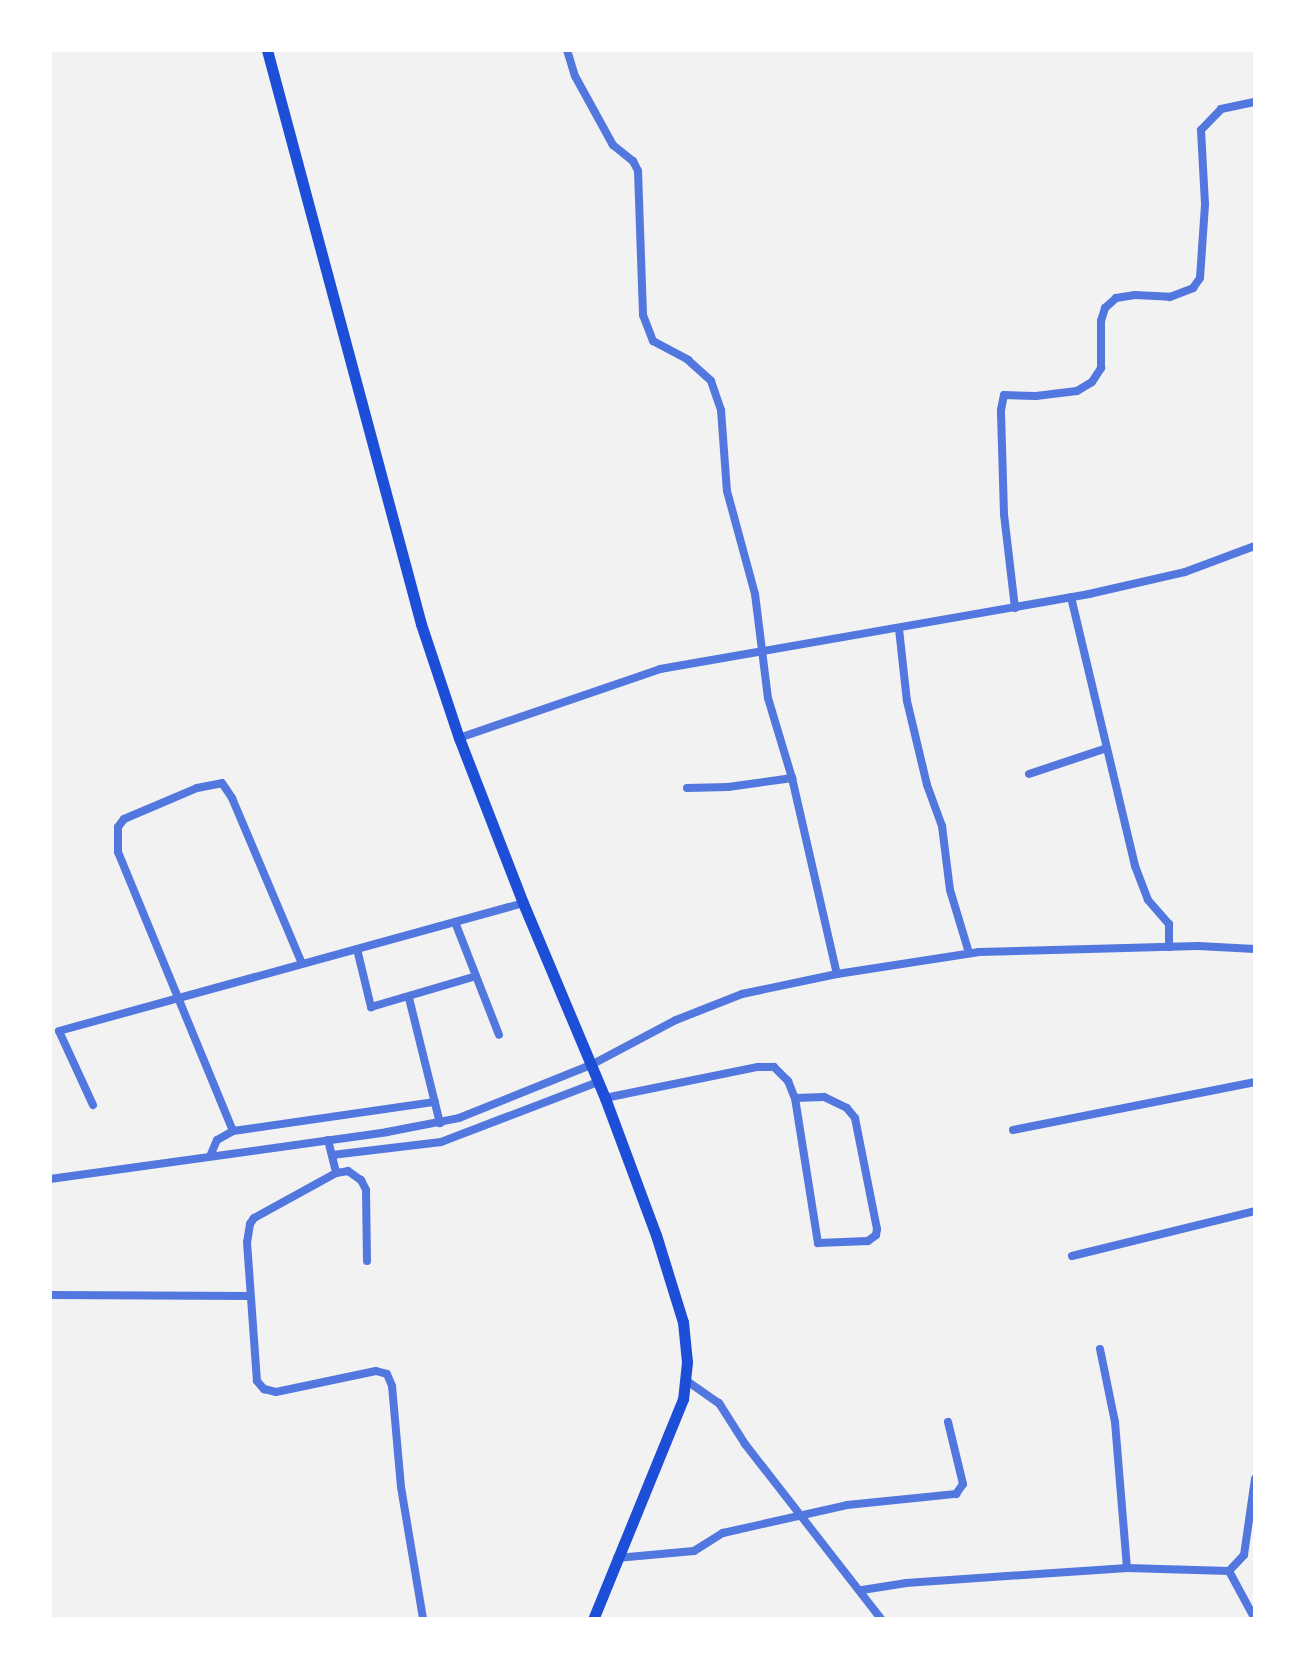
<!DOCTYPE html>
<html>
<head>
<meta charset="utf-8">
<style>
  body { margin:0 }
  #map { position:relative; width:1305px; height:1669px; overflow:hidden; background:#f2f2f2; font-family:"Titillium Web",sans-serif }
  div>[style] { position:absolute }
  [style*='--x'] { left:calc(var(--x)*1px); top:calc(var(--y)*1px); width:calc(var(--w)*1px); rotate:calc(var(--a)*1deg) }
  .minor>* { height:8px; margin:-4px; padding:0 4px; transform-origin:4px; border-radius:4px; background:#5277de }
  .secondary>* { height:11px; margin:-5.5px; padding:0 5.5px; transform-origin:5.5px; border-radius:5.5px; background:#1d4ed8 }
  span { translate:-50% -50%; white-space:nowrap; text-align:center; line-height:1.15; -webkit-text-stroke:6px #fff; paint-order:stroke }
  .frame { position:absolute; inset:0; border:52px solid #fff; pointer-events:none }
</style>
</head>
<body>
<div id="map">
  <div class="minor">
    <div style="--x:567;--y:50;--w:27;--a:73"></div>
    <div style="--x:575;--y:76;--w:79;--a:61.2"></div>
    <div style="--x:613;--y:145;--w:26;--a:39"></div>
    <div style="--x:633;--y:161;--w:11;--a:63"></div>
    <div style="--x:638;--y:171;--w:144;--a:88"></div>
    <div style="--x:643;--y:315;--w:28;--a:69"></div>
    <div style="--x:653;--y:341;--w:40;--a:28"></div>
    <div style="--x:688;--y:360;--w:31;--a:42"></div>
    <div style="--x:711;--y:381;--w:31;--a:71"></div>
    <div style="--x:721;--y:410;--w:81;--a:85.8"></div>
    <div style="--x:727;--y:491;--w:107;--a:74.8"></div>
    <div style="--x:755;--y:594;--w:105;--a:82.9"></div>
    <div style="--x:768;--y:698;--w:84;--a:73.3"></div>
    <div style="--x:792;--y:778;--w:201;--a:77.1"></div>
    <div style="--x:1071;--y:597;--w:277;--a:76.6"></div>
    <div style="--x:1135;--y:866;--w:36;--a:69"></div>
    <div style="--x:1148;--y:900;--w:32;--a:49"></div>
    <div style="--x:1169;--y:924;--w:23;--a:90"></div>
    <div style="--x:1015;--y:608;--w:95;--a:-96.7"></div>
    <div style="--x:1004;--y:514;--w:104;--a:-91.7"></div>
    <div style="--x:1001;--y:410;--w:15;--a:-79"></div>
    <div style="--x:1004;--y:395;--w:32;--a:2"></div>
    <div style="--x:1036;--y:396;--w:41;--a:-7"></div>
    <div style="--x:1077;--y:391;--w:17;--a:-31"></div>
    <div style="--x:1092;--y:382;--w:17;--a:-57"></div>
    <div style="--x:1101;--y:368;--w:47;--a:-90"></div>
    <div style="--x:1101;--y:321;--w:14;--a:-73"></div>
    <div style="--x:1105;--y:308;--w:15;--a:-42"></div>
    <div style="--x:1116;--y:298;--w:19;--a:-9"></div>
    <div style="--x:1135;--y:295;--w:35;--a:3"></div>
    <div style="--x:1170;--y:297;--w:25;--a:-21"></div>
    <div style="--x:1193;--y:288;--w:12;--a:-55"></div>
    <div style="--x:1200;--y:278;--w:74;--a:-86.1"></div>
    <div style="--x:1205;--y:204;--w:74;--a:-93.1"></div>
    <div style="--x:1201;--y:130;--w:29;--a:-46"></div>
    <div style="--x:1221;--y:109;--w:35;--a:-12"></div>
    <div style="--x:899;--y:629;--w:72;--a:83.7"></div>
    <div style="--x:907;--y:701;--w:86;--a:76.6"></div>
    <div style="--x:927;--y:785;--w:44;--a:69.9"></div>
    <div style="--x:942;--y:826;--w:64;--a:82.9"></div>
    <div style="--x:950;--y:890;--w:66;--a:73.2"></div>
    <div style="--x:459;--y:738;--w:213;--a:-18.9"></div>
    <div style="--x:660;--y:669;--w:436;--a:-9.9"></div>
    <div style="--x:1089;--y:594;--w:98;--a:-12.9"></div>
    <div style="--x:1185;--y:572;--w:75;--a:-20.4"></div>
    <div style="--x:1029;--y:774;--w:79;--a:-18.4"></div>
    <div style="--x:687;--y:788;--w:41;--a:-1.4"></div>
    <div style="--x:728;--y:787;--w:65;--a:-8"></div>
    <div style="--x:455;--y:922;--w:121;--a:68.7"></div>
    <div style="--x:357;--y:949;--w:60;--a:76.4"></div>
    <div style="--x:371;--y:1007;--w:109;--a:-16.4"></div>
    <div style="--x:409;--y:998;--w:129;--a:76.1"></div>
    <div style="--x:605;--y:1098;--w:156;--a:-11.5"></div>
    <div style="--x:758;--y:1067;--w:16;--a:0"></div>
    <div style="--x:774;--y:1067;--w:20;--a:45"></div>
    <div style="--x:788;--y:1081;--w:18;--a:68"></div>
    <div style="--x:795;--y:1098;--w:147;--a:81"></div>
    <div style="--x:818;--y:1243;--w:50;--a:-2.3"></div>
    <div style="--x:868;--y:1241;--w:10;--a:-37"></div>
    <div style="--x:876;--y:1235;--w:6;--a:-81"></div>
    <div style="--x:877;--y:1229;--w:113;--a:-101.2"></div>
    <div style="--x:855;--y:1118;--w:13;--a:-129"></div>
    <div style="--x:847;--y:1108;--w:25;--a:-154"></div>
    <div style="--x:824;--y:1097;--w:29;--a:178"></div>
    <div style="--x:93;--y:1105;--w:81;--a:-114.7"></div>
    <div style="--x:59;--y:1031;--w:481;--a:-15.4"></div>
    <div style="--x:1013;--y:1130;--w:247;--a:-11.2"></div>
    <div style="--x:233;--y:1131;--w:302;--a:-112.4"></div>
    <div style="--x:118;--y:852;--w:25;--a:-90"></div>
    <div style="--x:118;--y:827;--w:10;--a:-53"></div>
    <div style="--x:124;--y:819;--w:79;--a:-23"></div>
    <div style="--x:197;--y:788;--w:25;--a:-11"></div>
    <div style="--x:222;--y:783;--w:18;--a:56"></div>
    <div style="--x:232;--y:798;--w:180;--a:67.1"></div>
    <div style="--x:328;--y:1140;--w:34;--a:76"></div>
    <div style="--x:336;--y:1173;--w:94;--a:151.2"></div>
    <div style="--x:254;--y:1218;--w:7;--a:124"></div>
    <div style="--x:250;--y:1224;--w:18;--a:99"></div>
    <div style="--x:247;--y:1242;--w:139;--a:85.9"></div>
    <div style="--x:257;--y:1381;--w:11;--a:49"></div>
    <div style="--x:264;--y:1389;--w:12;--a:14"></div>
    <div style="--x:276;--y:1392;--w:102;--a:-11.9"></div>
    <div style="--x:376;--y:1371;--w:11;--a:15"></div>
    <div style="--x:387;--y:1374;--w:13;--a:67"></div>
    <div style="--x:392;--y:1386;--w:101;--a:84.9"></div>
    <div style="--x:401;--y:1487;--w:134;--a:80.5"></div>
    <div style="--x:211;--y:1154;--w:15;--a:-67"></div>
    <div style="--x:217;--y:1140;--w:18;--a:-29"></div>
    <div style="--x:233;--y:1131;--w:204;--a:-8.2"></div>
    <div style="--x:332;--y:1155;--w:110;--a:-6.8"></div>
    <div style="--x:441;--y:1142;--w:168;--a:-20.9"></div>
    <div style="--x:336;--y:1173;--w:12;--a:-9"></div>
    <div style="--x:348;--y:1171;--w:16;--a:35"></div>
    <div style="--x:361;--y:1180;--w:11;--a:63"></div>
    <div style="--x:366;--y:1190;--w:71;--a:89.2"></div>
    <div style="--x:50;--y:1179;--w:340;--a:-7.9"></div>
    <div style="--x:387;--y:1132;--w:73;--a:-11"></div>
    <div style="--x:459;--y:1118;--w:142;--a:-21.9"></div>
    <div style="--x:591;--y:1065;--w:96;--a:-27.9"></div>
    <div style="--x:676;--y:1020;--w:71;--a:-21.5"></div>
    <div style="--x:742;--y:994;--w:97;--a:-11.9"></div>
    <div style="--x:837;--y:974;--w:144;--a:-8.8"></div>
    <div style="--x:979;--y:952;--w:219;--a:-1.6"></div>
    <div style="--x:1198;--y:946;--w:57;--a:3"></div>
    <div style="--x:1072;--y:1256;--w:188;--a:-13.8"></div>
    <div style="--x:50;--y:1295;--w:200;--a:0.3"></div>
    <div style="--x:1100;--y:1349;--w:75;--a:78.4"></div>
    <div style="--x:1115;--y:1422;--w:146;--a:85.3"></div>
    <div style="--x:687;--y:1381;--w:39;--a:35"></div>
    <div style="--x:719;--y:1403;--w:49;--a:57.6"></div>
    <div style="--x:745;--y:1444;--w:222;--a:52.1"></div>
    <div style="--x:617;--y:1558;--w:77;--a:-5.2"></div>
    <div style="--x:694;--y:1551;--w:34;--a:-32"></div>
    <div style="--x:723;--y:1533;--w:127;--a:-12.7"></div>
    <div style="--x:847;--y:1505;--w:110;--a:-5.8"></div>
    <div style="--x:956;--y:1494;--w:12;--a:-55"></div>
    <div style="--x:963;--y:1484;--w:64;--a:-103.6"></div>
    <div style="--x:1229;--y:1571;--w:22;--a:-47"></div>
    <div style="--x:1244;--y:1555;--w:77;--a:-81.8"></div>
    <div style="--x:862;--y:1590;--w:45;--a:-9"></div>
    <div style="--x:906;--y:1583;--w:222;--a:-3.9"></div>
    <div style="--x:1127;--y:1568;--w:102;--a:1.7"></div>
    <div style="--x:1229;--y:1571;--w:55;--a:61.6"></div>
  </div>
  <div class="secondary">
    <div style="--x:267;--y:50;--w:594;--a:74.98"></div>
    <div style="--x:421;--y:624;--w:120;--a:71.6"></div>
    <div style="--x:459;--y:738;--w:177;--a:68.8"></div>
    <div style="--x:523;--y:903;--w:212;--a:67.2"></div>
    <div style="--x:605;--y:1098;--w:146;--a:69.6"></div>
    <div style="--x:656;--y:1235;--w:91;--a:72.8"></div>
    <div style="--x:683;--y:1322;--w:40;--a:84.3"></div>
    <div style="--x:687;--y:1362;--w:37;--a:96"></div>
    <div style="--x:683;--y:1399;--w:238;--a:112.2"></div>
  </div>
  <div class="frame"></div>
</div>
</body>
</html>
